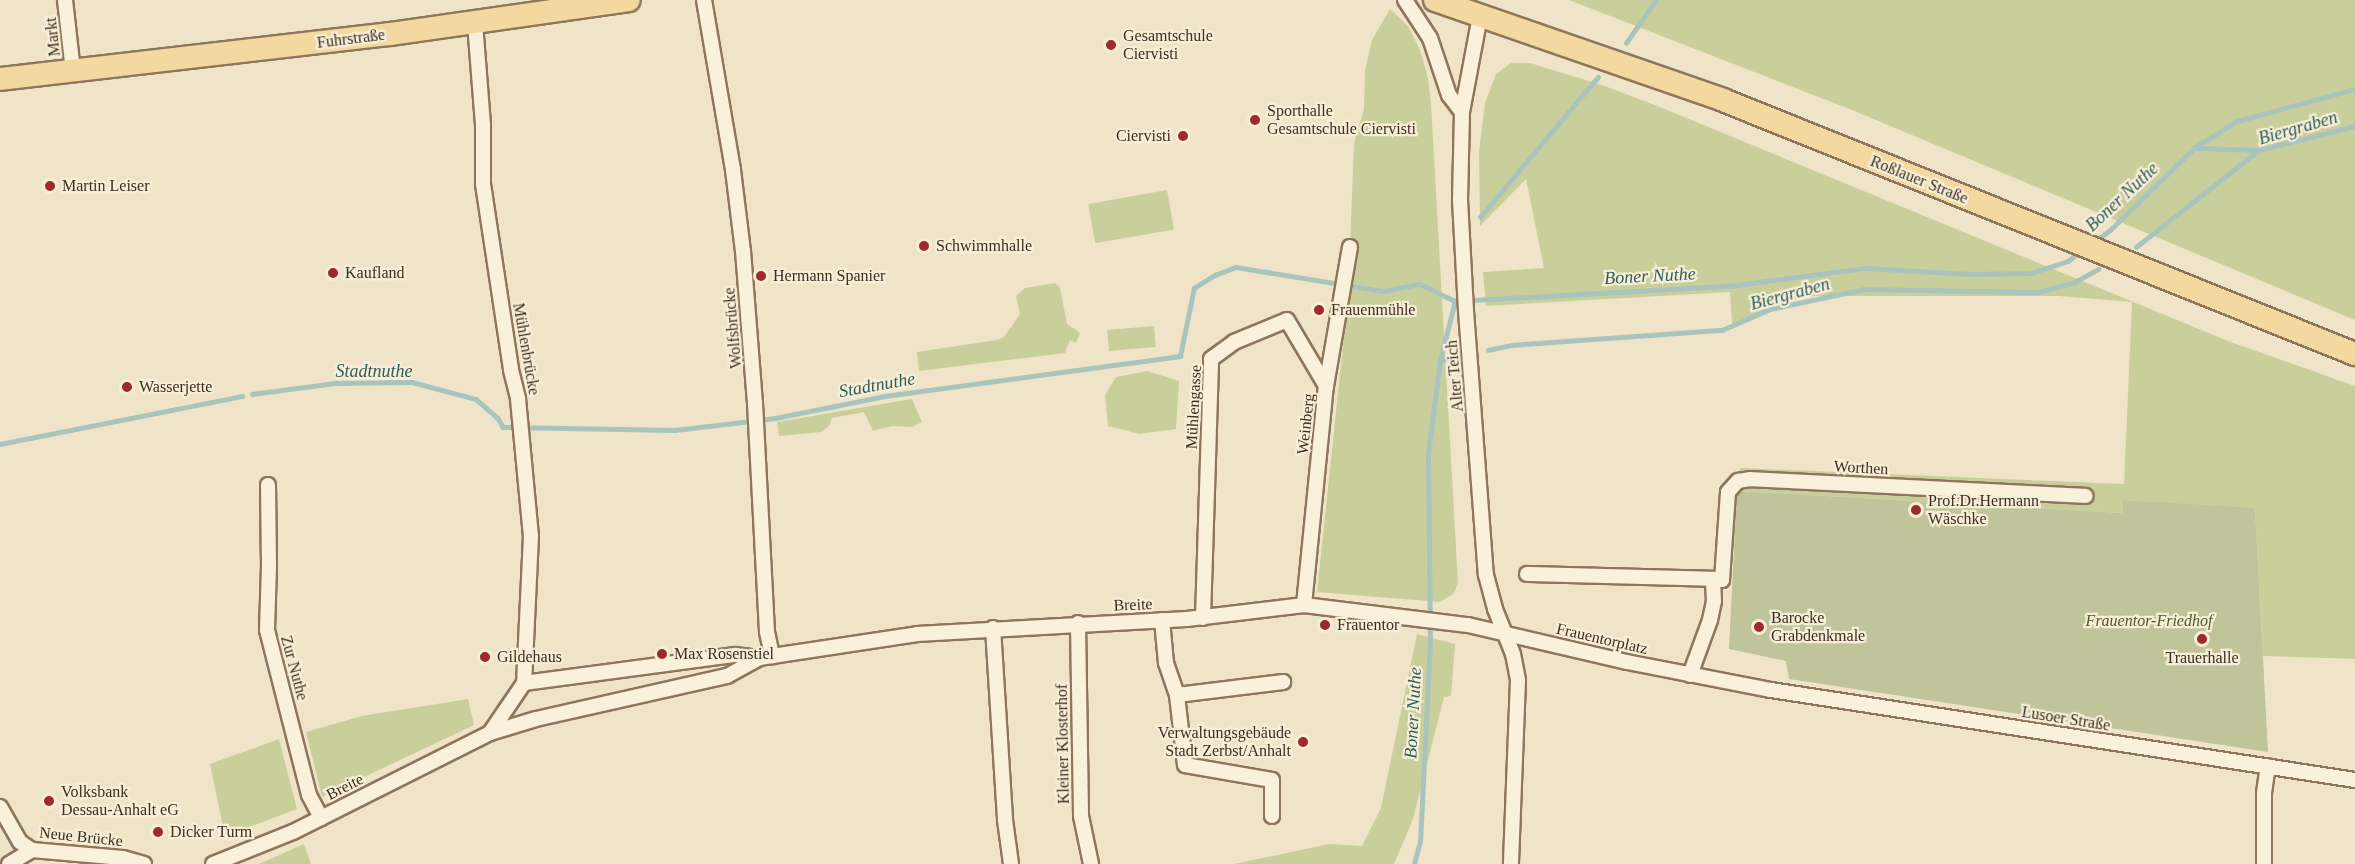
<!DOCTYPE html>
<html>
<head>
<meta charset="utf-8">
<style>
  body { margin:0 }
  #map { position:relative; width:2355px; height:864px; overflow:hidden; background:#f0e4c8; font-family:Georgia,serif }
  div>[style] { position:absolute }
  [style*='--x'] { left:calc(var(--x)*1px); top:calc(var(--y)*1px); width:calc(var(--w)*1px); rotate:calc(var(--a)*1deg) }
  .green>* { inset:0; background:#c9cf9b; transform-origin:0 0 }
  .cemetery>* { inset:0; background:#bfc49a }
  .stream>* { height:4.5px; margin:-2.25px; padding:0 2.25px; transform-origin:2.25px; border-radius:2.25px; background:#a9c4bc }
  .roads { filter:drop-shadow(2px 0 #8d765c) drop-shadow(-2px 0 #8d765c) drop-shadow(0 2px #8d765c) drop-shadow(0 -2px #8d765c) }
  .street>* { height:14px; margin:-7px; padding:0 7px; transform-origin:7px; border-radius:7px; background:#faf1dc }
  .primary>* { height:22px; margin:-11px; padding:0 11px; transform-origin:11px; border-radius:11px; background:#f3d9a0 }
  .dots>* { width:16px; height:16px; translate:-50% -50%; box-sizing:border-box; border:3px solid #f7eed8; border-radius:50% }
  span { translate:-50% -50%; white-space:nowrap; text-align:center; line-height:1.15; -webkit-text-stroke:4.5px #f7eed8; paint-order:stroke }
  .poi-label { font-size:16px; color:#3d2e20 }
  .left { translate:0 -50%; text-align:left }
  .right { translate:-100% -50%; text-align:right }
  .street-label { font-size:16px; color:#3d2e20 }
  .park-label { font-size:16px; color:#4d5a26; font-style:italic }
  .water-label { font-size:18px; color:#2f5d5a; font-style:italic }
</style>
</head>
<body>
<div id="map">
  <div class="green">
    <div style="clip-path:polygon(1569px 0,2355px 0,2355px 320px,1852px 110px)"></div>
    <div style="clip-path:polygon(1390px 9px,1408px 26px,1420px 50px,1428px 78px,1431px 103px,1458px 584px,1453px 594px,1440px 602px,1317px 592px,1348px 298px,1354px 143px,1364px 109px,1365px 70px,1372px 40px)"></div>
    <div style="clip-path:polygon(1511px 63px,1530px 63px,1602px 85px,1655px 105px,2228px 341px,2355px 386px,2355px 659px,2263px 656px,2255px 509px,2124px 500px,2123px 513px,1737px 491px,1740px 468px,2124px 484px,2132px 302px,2059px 296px,1815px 296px,1791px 299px,1732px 324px,1730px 292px,1486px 306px,1483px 272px,1544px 268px,1526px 179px,1480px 226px,1479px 152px,1485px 103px,1496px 74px)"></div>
    <div style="left:1167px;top:190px;width:40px;height:80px;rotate:80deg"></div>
    <div style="clip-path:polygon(1055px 283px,1060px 288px,1067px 324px,1080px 333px,1076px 343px,1070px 340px,1065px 353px,919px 371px,917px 352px,997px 340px,1004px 337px,1020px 314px,1016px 296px,1025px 288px)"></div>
    <div style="left:1154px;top:326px;width:21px;height:47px;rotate:85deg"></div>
    <div style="clip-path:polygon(1147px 371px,1179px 381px,1176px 429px,1139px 434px,1108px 426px,1105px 395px,1116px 377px)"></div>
    <div style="clip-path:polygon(912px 399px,922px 422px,912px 427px,892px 426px,873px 431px,864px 412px,832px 418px,829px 426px,821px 432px,779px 436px,777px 422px)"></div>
    <div style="clip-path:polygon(1417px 634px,1455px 644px,1451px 696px,1444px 697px,1413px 819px,1394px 864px,1234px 864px,1329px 844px,1362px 846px,1381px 808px)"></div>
    <div style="clip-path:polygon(468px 699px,474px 725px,322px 797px,306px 732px,362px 716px)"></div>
    <div style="clip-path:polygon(279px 739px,297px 809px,225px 836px,210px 764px)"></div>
    <div style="clip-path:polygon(304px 844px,311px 864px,259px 864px)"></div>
  </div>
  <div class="cemetery">
    <div style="clip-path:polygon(1737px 491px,2123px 513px,2123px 500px,2255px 508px,2268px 752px,1789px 679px,1786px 661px,1729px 649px)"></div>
  </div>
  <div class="stream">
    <div style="--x:1626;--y:43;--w:52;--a:-55.1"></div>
    <div style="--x:2196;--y:148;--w:63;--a:1.8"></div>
    <div style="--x:1480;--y:217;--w:183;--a:-49.9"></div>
    <div style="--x:2095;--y:241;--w:19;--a:-36"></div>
    <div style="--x:2110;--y:230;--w:117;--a:-44.3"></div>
    <div style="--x:2194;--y:148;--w:51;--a:-32.1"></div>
    <div style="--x:2237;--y:121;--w:122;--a:-15.2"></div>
    <div style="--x:2136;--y:247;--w:157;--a:-38.3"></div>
    <div style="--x:2259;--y:150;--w:99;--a:-14"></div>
    <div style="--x:1488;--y:350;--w:24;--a:-12"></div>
    <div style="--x:1511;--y:345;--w:212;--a:-4.1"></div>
    <div style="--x:1722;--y:330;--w:52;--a:-23.6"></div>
    <div style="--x:1770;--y:309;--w:96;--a:-12"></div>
    <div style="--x:1864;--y:289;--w:173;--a:1"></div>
    <div style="--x:2037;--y:292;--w:37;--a:-14"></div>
    <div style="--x:2073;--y:283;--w:29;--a:-29"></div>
    <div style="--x:1440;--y:360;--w:13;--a:-13"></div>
    <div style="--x:252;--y:394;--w:85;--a:-7.5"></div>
    <div style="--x:336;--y:383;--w:76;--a:-0.8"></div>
    <div style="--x:412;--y:382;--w:66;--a:14.9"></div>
    <div style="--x:476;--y:399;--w:29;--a:41"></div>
    <div style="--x:498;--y:418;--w:10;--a:61"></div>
    <div style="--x:503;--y:427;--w:172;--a:1"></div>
    <div style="--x:675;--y:430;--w:101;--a:-6.8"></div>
    <div style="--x:775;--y:418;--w:112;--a:-11.3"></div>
    <div style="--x:885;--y:396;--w:298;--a:-7.7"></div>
    <div style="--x:1180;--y:356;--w:69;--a:-78.4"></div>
    <div style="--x:1194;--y:288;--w:25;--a:-32"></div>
    <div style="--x:1215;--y:275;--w:22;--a:-21"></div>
    <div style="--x:1236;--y:267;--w:149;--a:9.3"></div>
    <div style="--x:1383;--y:291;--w:38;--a:-11"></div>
    <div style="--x:1420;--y:284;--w:39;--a:26"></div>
    <div style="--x:1455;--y:301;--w:282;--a:-3.2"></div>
    <div style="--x:1737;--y:285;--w:129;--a:-7.6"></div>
    <div style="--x:1865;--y:268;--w:105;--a:3.3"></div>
    <div style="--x:1970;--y:274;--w:61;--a:-0.9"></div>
    <div style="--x:2031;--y:273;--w:39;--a:-18"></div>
    <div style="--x:2068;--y:261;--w:16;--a:-38"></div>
    <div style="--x:0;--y:444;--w:247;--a:-11.2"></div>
    <div style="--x:1414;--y:864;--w:23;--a:-75"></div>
    <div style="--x:1420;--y:842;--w:198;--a:-87.1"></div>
    <div style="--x:1430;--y:644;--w:191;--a:-90.6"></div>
    <div style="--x:1428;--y:453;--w:94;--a:-82.6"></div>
    <div style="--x:1440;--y:360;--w:61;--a:-75.7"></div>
  </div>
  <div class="roads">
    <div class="street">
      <div style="--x:65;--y:0;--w:71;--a:83.6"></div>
      <div style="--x:704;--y:0;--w:172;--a:80.3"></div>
      <div style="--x:733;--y:170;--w:82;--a:83"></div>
      <div style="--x:743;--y:251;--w:152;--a:85.5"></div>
      <div style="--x:755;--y:403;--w:229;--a:87"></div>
      <div style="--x:767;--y:632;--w:25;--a:78"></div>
      <div style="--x:1405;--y:0;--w:45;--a:56.7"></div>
      <div style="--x:1430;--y:38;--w:60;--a:71.6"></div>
      <div style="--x:1449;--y:95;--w:21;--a:53"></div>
      <div style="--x:1480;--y:16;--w:98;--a:100.6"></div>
      <div style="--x:1462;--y:112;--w:88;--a:91.3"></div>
      <div style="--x:1460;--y:200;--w:111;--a:86.9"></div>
      <div style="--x:1466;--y:311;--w:265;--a:85.7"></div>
      <div style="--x:1486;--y:575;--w:35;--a:75"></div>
      <div style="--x:1495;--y:609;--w:48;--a:68.2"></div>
      <div style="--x:1513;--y:654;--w:26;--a:79"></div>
      <div style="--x:1518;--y:680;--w:184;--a:92.2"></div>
      <div style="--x:475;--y:23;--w:102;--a:85.5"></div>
      <div style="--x:483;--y:125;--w:59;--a:90"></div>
      <div style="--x:483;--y:184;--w:188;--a:81.4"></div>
      <div style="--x:511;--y:370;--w:30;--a:76"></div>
      <div style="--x:518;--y:399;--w:138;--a:84.6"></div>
      <div style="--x:531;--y:536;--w:147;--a:92.7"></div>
      <div style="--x:268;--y:485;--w:81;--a:89.3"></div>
      <div style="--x:269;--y:566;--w:64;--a:91.8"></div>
      <div style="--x:267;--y:630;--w:170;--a:75.7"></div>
      <div style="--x:309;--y:795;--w:26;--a:62"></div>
      <div style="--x:1527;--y:574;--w:186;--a:1.5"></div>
      <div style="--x:1304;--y:605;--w:220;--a:-84.3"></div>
      <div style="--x:1326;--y:386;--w:141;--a:-80.2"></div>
      <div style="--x:1203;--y:618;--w:259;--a:-88.2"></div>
      <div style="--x:1211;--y:359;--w:29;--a:-36"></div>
      <div style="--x:1234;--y:342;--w:57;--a:-22.5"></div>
      <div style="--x:1287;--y:320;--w:77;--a:59.4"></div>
      <div style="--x:1162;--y:620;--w:43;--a:84.7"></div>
      <div style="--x:1166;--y:663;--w:34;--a:71"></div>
      <div style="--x:1177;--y:695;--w:70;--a:83.5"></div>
      <div style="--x:1185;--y:765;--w:88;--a:9.8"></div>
      <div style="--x:1272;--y:780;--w:36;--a:90"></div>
      <div style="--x:1078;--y:623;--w:193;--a:89.1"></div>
      <div style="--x:1081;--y:816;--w:49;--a:78.2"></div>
      <div style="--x:993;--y:628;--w:192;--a:86.4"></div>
      <div style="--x:1005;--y:820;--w:44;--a:82.2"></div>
      <div style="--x:1690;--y:675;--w:59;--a:-70"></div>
      <div style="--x:1710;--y:620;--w:19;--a:-78"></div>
      <div style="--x:1714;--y:601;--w:22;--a:-93"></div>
      <div style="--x:1713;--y:579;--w:9;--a:6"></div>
      <div style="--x:1722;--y:580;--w:88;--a:-86.1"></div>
      <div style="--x:1728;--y:492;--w:15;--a:-48"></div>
      <div style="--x:1738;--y:481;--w:12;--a:-9"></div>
      <div style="--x:1750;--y:479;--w:336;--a:2.9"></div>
      <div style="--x:1177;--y:695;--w:107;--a:-7"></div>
      <div style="--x:490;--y:733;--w:60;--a:-55.8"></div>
      <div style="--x:524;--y:683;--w:213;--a:-7.6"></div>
      <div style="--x:735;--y:655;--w:24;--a:7"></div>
      <div style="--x:759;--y:658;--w:160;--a:-8.6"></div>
      <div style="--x:917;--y:634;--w:270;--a:-3.2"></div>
      <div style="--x:1187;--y:619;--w:118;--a:-6.8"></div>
      <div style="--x:1304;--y:605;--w:165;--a:7"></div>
      <div style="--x:1468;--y:625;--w:163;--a:13.1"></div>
      <div style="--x:1627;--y:662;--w:147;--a:11"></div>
      <div style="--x:1771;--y:690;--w:591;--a:8.76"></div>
      <div style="--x:0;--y:807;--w:40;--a:60.3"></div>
      <div style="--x:20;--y:842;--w:14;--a:34"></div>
      <div style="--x:32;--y:850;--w:91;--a:5"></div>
      <div style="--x:123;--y:858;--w:22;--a:16"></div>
      <div style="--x:9;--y:864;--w:27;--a:-31"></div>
      <div style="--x:213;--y:864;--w:86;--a:-21.8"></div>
      <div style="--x:293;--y:832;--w:220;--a:-26.7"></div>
      <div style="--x:490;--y:733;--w:48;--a:-16.9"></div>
      <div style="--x:536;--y:719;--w:196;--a:-12.7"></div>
      <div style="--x:727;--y:676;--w:37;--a:-29"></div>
      <div style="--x:2264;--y:864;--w:71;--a:-90"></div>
      <div style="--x:2264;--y:793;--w:27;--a:-82"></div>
    </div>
    <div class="primary">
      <div style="--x:1435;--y:0;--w:305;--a:19.1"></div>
      <div style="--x:1723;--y:100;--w:681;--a:21.9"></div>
      <div style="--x:0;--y:79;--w:393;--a:-6.6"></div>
      <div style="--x:390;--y:34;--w:241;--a:-8.1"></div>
    </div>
  </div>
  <div class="dots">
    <div style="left:1111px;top:45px;background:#9e2a2b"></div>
    <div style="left:1255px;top:120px;background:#9e2a2b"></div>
    <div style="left:1183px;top:136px;background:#9e2a2b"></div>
    <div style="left:50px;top:186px;background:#9e2a2b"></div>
    <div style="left:924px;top:246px;background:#9e2a2b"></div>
    <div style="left:333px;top:273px;background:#9e2a2b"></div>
    <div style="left:761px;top:276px;background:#9e2a2b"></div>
    <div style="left:1319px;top:310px;background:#9e2a2b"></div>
    <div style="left:127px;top:387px;background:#9e2a2b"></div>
    <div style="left:1916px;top:510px;background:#9e2a2b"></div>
    <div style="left:1325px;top:625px;background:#9e2a2b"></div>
    <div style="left:1759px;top:627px;background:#9e2a2b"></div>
    <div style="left:2202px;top:639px;background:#9e2a2b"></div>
    <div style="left:662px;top:654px;background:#9e2a2b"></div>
    <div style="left:485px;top:657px;background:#9e2a2b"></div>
    <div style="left:1303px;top:742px;background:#9e2a2b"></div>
    <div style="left:49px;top:801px;background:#9e2a2b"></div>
    <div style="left:158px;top:832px;background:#9e2a2b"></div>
  </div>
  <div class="poi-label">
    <span class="left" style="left:1123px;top:45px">Gesamtschule<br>Ciervisti</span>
    <span class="left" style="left:1267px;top:120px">Sporthalle<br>Gesamtschule Ciervisti</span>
    <span class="right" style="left:1171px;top:136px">Ciervisti</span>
    <span class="left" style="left:62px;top:186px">Martin Leiser</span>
    <span class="left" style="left:936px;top:246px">Schwimmhalle</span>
    <span class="left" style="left:345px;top:273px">Kaufland</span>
    <span class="left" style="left:773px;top:276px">Hermann Spanier</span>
    <span class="left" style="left:1331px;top:310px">Frauenmühle</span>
    <span class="left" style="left:139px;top:387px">Wasserjette</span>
    <span class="left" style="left:1928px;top:510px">Prof.Dr.Hermann<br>Wäschke</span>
    <span class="left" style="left:1771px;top:627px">Barocke<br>Grabdenkmale</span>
    <span class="left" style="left:1337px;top:625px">Frauentor</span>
    <span class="left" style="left:674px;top:654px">Max Rosenstiel</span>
    <span class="left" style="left:497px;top:657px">Gildehaus</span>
    <span style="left:2202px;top:658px">Trauerhalle</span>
    <span class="right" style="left:1291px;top:742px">Verwaltungsgebäude<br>Stadt Zerbst/Anhalt</span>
    <span class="left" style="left:61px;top:801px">Volksbank<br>Dessau-Anhalt eG</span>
    <span class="left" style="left:170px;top:832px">Dicker Turm</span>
  </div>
  <div class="street-label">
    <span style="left:53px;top:37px;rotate:-96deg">Markt</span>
    <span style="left:351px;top:39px;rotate:-7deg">Fuhrstraße</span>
    <span style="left:1919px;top:180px;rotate:22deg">Roßlauer Straße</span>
    <span style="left:733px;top:328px;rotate:-95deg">Wolfsbrücke</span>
    <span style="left:526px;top:349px;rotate:80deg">Mühlenbrücke</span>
    <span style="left:1455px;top:376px;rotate:-95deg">Alter Teich</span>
    <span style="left:1194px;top:407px;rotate:-87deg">Mühlengasse</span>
    <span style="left:1306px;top:424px;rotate:-84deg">Weinberg</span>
    <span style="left:1861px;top:468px;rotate:3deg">Worthen</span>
    <span style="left:1133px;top:605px;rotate:-2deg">Breite</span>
    <span style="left:1602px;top:639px;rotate:13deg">Frauentorplatz</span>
    <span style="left:294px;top:668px;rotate:75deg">Zur Nuthe</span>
    <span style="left:2066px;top:719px;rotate:9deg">Lusoer Straße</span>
    <span style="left:1063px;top:744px;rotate:-91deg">Kleiner Klosterhof</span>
    <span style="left:345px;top:787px;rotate:-27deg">Breite</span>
    <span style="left:81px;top:837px;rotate:6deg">Neue Brücke</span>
  </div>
  <div class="park-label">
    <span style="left:2149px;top:621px">Frauentor-Friedhof</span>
  </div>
  <div class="water-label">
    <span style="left:2298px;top:128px;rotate:-16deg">Biergraben</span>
    <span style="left:2122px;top:197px;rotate:-43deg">Boner Nuthe</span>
    <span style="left:1650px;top:276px;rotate:-3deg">Boner Nuthe</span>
    <span style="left:1790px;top:294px;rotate:-15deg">Biergraben</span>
    <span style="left:374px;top:371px">Stadtnuthe</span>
    <span style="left:877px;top:385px;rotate:-10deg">Stadtnuthe</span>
    <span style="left:1413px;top:713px;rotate:-87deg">Boner Nuthe</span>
  </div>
</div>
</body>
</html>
